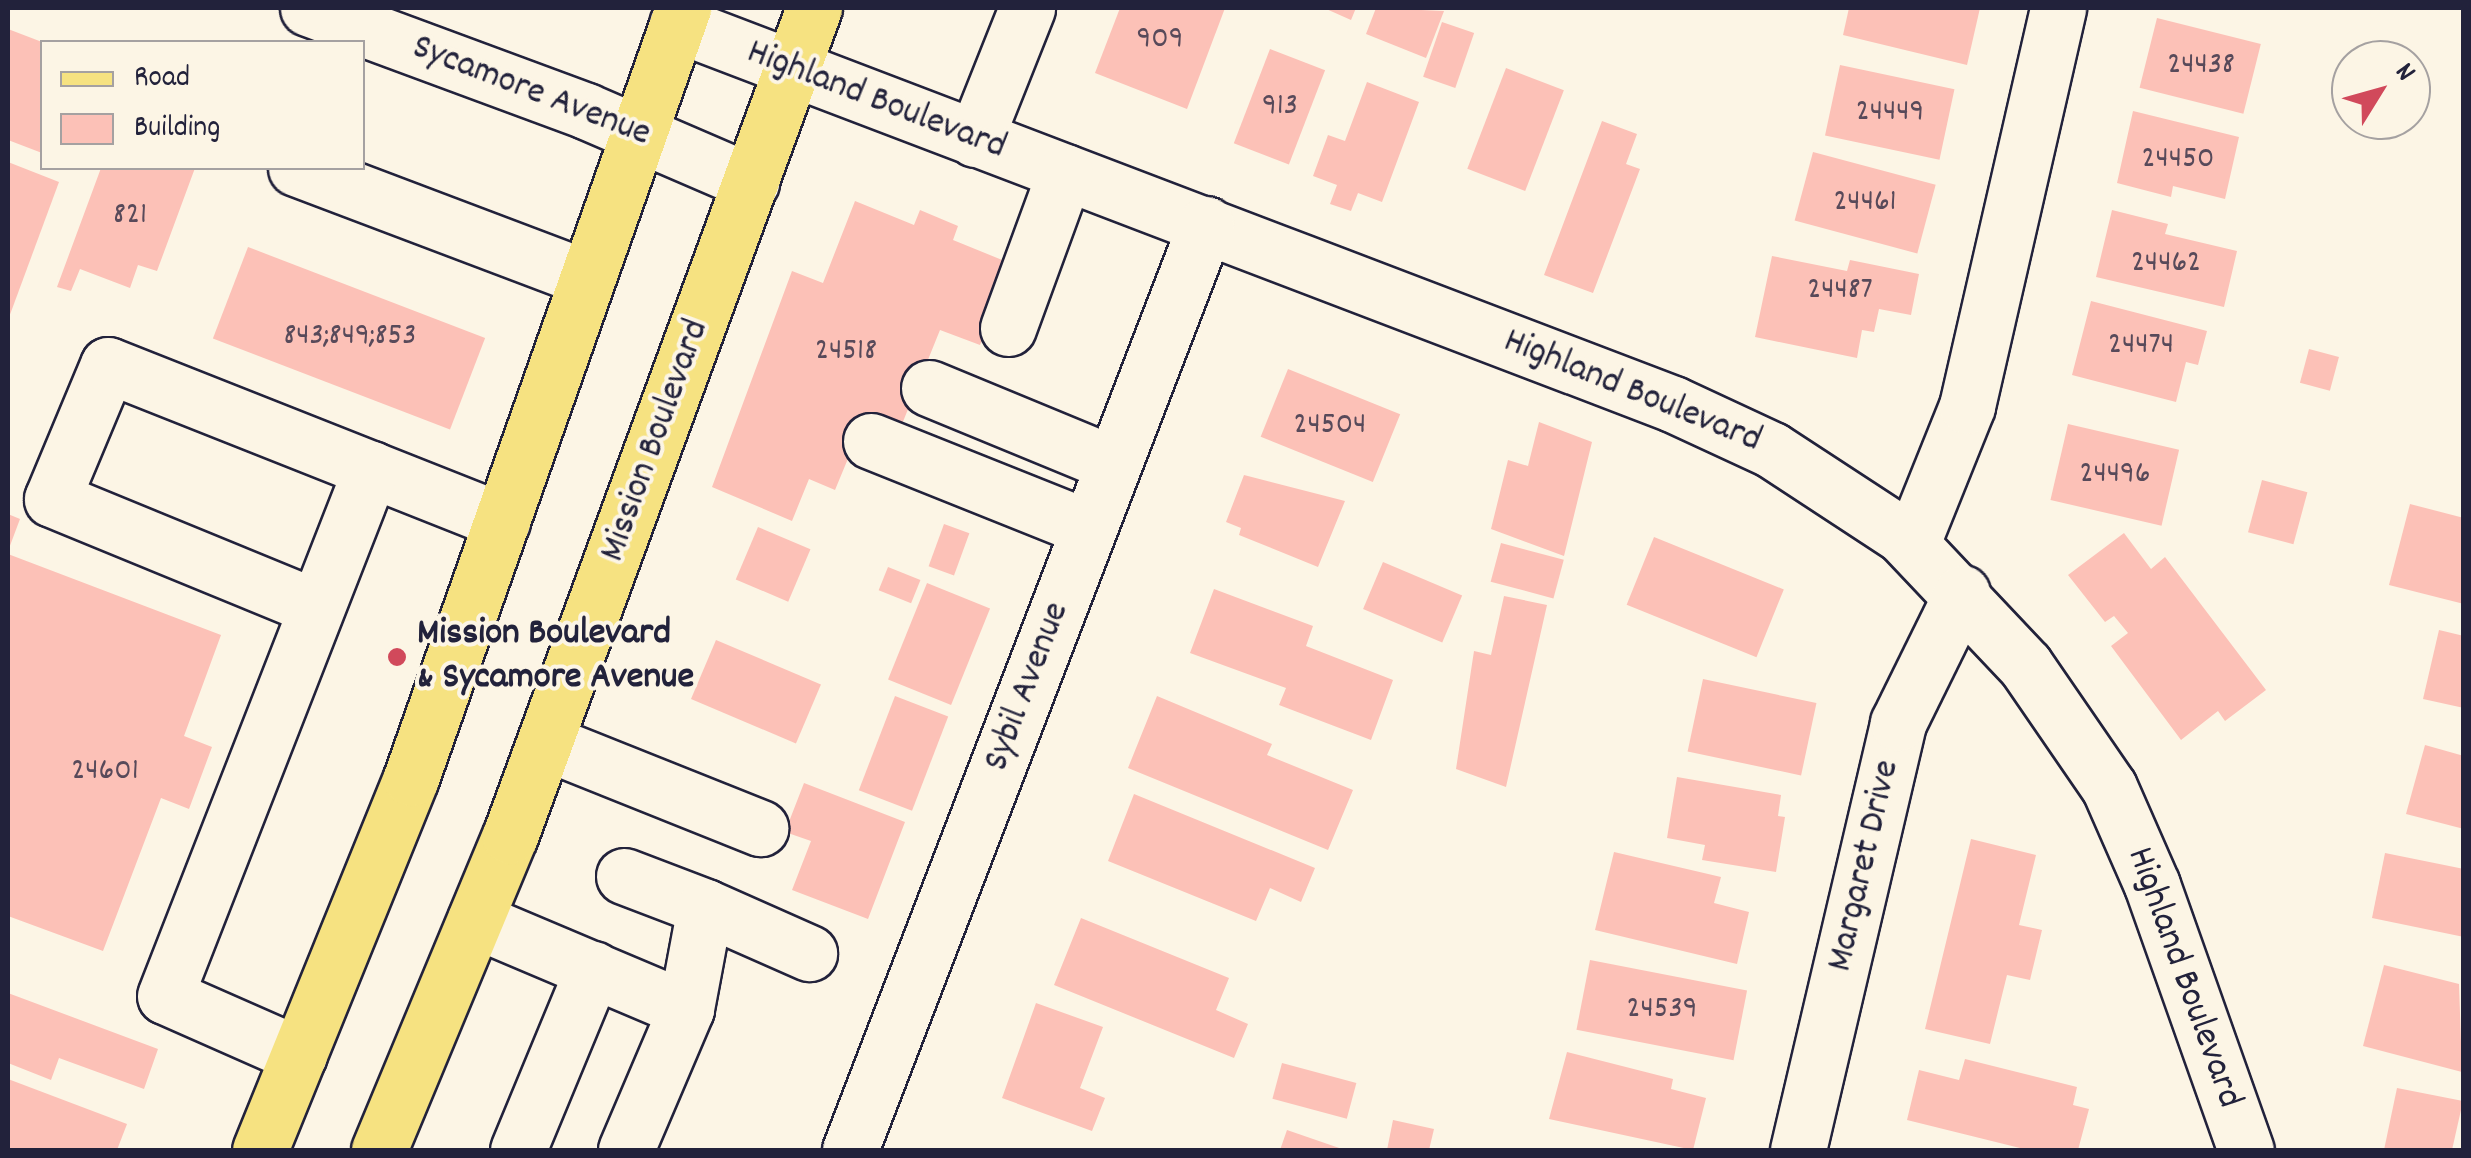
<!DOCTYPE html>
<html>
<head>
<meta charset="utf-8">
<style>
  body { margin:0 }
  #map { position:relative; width:2471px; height:1158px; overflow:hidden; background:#fcf5e5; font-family:Dekko,sans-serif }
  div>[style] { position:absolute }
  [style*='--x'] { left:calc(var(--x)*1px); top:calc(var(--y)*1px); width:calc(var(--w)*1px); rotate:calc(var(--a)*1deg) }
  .building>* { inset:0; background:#fcc1b7; transform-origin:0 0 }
  .roads { filter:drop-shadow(2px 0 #22223b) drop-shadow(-2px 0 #22223b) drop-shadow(0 2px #22223b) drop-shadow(0 -2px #22223b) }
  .minor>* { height:55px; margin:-27.5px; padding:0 27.5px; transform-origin:27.5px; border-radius:27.5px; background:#fcf5e5 }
  .major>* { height:55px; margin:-27.5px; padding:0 27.5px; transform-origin:27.5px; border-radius:27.5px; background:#f6e281 }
  .dots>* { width:28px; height:28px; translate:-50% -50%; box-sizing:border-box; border:5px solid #fcf5e5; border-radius:50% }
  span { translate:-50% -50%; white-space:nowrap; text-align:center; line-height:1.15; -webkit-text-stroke:8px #fcf5e5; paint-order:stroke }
  .number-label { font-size:32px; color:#584a5a }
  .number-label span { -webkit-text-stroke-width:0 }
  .street-label { font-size:38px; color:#22223b }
  .poi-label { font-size:38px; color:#22223b; font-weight:700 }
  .left { translate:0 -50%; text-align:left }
  .frame { position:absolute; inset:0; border:10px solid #22223b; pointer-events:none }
  .legend { position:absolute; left:40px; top:40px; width:325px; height:130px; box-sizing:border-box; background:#fcf5e5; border:2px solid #a5a1a1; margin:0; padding:12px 18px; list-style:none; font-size:30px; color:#22223b }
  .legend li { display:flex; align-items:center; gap:20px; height:50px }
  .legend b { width:50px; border:2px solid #a5a1a1 }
  .north { position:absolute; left:2331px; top:40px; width:100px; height:100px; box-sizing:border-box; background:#fcf5e5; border:2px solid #a5a1a1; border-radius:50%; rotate:53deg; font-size:28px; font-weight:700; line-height:40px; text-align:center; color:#22223b }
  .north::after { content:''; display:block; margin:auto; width:35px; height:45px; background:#d1495b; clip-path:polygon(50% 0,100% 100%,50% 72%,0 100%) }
</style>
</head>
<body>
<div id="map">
  <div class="building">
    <div style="clip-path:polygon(1120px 8px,1225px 8px,1187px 109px,1095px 73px)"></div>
    <div style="clip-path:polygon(1324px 8px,1356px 8px,1351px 20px)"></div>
    <div style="clip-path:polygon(1376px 8px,1444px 11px,1426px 58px,1366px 34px)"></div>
    <div style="clip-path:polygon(1849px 8px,1980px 8px,1967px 65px,1843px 35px)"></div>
    <div style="left:2157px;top:18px;width:107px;height:72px;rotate:14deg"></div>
    <div style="left:1442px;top:22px;width:34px;height:58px;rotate:19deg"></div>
    <div style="clip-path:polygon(8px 29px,42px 42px,42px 153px,8px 140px)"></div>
    <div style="left:1270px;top:49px;width:59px;height:101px;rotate:21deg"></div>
    <div style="left:1840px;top:65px;width:117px;height:72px;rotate:12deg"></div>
    <div style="left:1506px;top:68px;width:62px;height:108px;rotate:21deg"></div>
    <div style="clip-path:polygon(1367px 82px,1419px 102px,1382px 202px,1358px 193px,1351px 211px,1330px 204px,1337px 185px,1313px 176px,1328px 135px,1345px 141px)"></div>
    <div style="clip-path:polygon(2133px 111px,2239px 137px,2225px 199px,2173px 186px,2171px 197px,2117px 183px)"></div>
    <div style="clip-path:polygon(1602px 121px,1637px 134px,1626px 164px,1640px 169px,1593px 293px,1544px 275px)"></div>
    <div style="left:1813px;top:152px;width:127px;height:71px;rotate:15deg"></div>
    <div style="clip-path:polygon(8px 162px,59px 182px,8px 320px)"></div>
    <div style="clip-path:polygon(101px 168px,195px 168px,157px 271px,138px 265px,130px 288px,80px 269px,71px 291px,57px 287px)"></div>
    <div style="clip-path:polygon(855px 201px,914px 225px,920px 210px,958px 226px,953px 240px,1012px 264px,980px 345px,940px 330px,898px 434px,864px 420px,835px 490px,809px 479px,792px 521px,712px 487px,792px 271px,823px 283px)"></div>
    <div style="clip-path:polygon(2112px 210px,2168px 224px,2165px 234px,2237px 251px,2224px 307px,2096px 277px)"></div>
    <div style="left:248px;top:247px;width:254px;height:98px;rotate:21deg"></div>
    <div style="clip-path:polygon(1772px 256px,1847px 271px,1850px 260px,1919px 274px,1911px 315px,1879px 309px,1874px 332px,1862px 330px,1857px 358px,1755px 337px)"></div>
    <div style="clip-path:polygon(2091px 301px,2207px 331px,2198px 365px,2186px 362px,2176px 402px,2072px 375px)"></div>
    <div style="left:2309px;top:349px;width:31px;height:35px;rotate:15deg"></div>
    <div style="left:1288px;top:369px;width:121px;height:73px;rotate:22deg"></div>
    <div style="clip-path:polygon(1539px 422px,1592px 442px,1564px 556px,1491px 529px,1508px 460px,1528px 466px)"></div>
    <div style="left:2068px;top:424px;width:114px;height:78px;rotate:13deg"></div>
    <div style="clip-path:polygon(1244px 475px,1345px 501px,1318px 567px,1239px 535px,1241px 528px,1226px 522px)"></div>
    <div style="left:2262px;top:480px;width:47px;height:54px;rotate:15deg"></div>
    <div style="clip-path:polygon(2410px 504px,2464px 518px,2464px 604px,2389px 585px)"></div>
    <div style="clip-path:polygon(8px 514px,20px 519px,8px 551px)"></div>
    <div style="left:944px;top:524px;width:27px;height:45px;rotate:20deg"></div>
    <div style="left:758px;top:527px;width:57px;height:57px;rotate:23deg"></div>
    <div style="clip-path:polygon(2124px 533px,2151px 569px,2165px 557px,2266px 690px,2225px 721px,2218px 711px,2181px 740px,2111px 646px,2128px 633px,2114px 616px,2105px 622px,2068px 575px)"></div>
    <div style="left:1654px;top:537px;width:140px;height:73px;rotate:22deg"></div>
    <div style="left:1501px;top:543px;width:65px;height:40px;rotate:15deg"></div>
    <div style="clip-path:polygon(8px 554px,221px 635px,184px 736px,212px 747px,189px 809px,161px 798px,103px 951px,8px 916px)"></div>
    <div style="left:1383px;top:562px;width:86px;height:51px;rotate:23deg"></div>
    <div style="left:888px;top:567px;width:35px;height:25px;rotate:22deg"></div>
    <div style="left:927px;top:583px;width:68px;height:104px;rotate:22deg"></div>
    <div style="clip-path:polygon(1214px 589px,1313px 626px,1306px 646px,1393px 680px,1371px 740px,1279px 705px,1286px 688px,1190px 653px)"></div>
    <div style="clip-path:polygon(1504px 596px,1547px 605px,1506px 787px,1456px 769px,1474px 651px,1491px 655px)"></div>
    <div style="clip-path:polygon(2439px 630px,2464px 636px,2464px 708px,2423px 699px)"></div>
    <div style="left:716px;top:640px;width:114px;height:64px;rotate:23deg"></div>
    <div style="left:1703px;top:679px;width:116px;height:74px;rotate:12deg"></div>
    <div style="left:895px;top:696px;width:57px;height:101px;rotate:21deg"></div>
    <div style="clip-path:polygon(1157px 696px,1272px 744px,1267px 755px,1353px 790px,1328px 850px,1128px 768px)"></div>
    <div style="clip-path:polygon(2425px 745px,2464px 756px,2464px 829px,2406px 814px)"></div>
    <div style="clip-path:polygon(1677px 777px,1781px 795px,1778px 816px,1785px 817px,1776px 872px,1702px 860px,1705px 845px,1667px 838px)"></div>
    <div style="clip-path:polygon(804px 783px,905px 822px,868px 919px,792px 890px,811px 841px,785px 832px)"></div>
    <div style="clip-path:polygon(1134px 794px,1315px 868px,1301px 902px,1270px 888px,1256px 921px,1108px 861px)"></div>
    <div style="clip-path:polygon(1971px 839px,2036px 855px,2019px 925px,2042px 930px,2030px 980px,2007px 975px,1990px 1044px,1925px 1029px)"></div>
    <div style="clip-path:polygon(1614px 852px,1721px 877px,1714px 903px,1749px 912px,1737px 964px,1595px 930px)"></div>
    <div style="clip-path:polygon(2385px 853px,2464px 869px,2464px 937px,2372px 918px)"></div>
    <div style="clip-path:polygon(1081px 918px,1229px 978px,1216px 1010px,1248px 1024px,1234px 1058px,1054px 985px)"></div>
    <div style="left:1590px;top:960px;width:160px;height:71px;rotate:11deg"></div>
    <div style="clip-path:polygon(2384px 965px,2459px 984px,2462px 1072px,2363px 1046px)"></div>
    <div style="clip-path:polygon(8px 993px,158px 1049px,144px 1089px,59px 1058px,51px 1080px,8px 1063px)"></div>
    <div style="clip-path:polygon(1036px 1003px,1103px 1027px,1080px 1088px,1105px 1098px,1092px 1131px,1002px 1098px)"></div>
    <div style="clip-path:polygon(1567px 1052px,1673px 1079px,1671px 1089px,1706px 1098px,1693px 1150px,1549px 1119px)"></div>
    <div style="clip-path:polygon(1965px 1059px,2077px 1087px,2073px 1105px,2089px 1109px,2078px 1150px,2028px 1150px,1907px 1120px,1919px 1070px,1959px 1080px)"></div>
    <div style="left:1282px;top:1063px;width:77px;height:37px;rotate:15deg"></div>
    <div style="clip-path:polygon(8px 1079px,127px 1124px,117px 1150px,8px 1150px)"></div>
    <div style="clip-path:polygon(2397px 1088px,2463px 1101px,2452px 1150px,2384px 1150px)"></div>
    <div style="clip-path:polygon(1393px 1120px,1434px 1129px,1429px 1150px,1387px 1150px)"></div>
    <div style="clip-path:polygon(1287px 1130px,1345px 1150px,1280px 1150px)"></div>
  </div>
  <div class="roads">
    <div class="minor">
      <div style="--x:308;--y:8;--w:296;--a:20.3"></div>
      <div style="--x:586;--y:111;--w:180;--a:23.3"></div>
      <div style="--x:677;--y:24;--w:1066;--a:20.88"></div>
      <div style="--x:1673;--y:404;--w:109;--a:24.9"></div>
      <div style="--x:1772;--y:450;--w:155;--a:33.2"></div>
      <div style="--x:1902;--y:535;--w:179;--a:46.6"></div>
      <div style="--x:2025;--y:665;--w:148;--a:55.5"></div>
      <div style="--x:2109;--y:787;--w:107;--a:66.3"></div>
      <div style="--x:2152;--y:885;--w:281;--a:70.5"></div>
      <div style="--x:975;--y:139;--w:141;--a:-68.3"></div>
      <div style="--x:296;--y:168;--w:311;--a:20.7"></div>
      <div style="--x:1008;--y:328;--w:166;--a:-69.9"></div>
      <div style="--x:929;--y:388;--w:199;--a:22.4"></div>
      <div style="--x:871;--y:441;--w:234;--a:21.8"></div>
      <div style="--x:1912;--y:543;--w:148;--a:-68.1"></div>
      <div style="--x:1967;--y:406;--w:408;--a:-77.1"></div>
      <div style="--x:313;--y:606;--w:282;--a:-157.7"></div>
      <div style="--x:52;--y:499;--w:145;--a:-67.3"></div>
      <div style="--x:108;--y:365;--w:424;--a:21.6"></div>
      <div style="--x:545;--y:742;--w:232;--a:21.8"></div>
      <div style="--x:624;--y:876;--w:87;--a:20.9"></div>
      <div style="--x:705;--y:907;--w:104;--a:100.6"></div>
      <div style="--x:705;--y:907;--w:114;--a:23.9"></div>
      <div style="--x:475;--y:920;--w:229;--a:22.9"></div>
      <div style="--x:686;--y:1009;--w:153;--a:113.1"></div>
      <div style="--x:299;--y:1055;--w:146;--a:-156.2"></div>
      <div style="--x:165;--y:996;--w:566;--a:-68.65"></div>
      <div style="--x:518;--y:1150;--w:196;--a:-67.5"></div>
      <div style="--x:850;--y:1150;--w:992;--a:-68.97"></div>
      <div style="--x:1798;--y:1150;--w:439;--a:-76.8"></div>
      <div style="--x:1898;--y:723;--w:145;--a:-63.8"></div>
    </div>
    <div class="major">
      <div style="--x:260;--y:1150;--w:401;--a:-67.9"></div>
      <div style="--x:411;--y:778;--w:817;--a:-70.54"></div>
      <div style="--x:379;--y:1150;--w:340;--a:-67.4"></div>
      <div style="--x:510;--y:836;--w:882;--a:-69.84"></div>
    </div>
  </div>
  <div class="dots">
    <div style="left:397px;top:657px;background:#d1495b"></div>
  </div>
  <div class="number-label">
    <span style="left:1160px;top:40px">909</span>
    <span style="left:2201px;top:66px">24438</span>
    <span style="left:1280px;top:107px">913</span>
    <span style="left:1890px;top:113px">24449</span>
    <span style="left:2178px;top:160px">24450</span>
    <span style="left:1865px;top:203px">24461</span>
    <span style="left:130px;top:216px">821</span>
    <span style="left:2166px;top:264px">24462</span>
    <span style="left:1840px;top:291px">24487</span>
    <span style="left:350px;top:337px">843;849;853</span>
    <span style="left:2141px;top:346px">24474</span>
    <span style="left:846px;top:352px">24518</span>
    <span style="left:1330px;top:426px">24504</span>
    <span style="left:2115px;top:475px">24496</span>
    <span style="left:105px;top:772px">24601</span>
    <span style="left:1662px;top:1010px">24539</span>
  </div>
  <div class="street-label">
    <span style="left:531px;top:92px;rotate:21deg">Sycamore Avenue</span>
    <span style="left:876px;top:101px;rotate:21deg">Highland Boulevard</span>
    <span style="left:1632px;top:392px;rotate:22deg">Highland Boulevard</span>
    <span style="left:656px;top:441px;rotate:-70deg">Mission Boulevard</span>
    <span style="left:1028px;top:687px;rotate:-69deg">Sybil Avenue</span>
    <span style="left:1865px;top:866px;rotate:-77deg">Margaret Drive</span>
    <span style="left:2183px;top:978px;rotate:70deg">Highland Boulevard</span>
  </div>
  <div class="poi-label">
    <span class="left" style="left:417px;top:657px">Mission Boulevard<br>&amp; Sycamore Avenue</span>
  </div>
  <div class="frame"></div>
  <ul class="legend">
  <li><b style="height:12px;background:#f6e281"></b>Road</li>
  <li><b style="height:28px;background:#fcc1b7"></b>Building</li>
  </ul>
  <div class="north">N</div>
</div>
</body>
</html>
